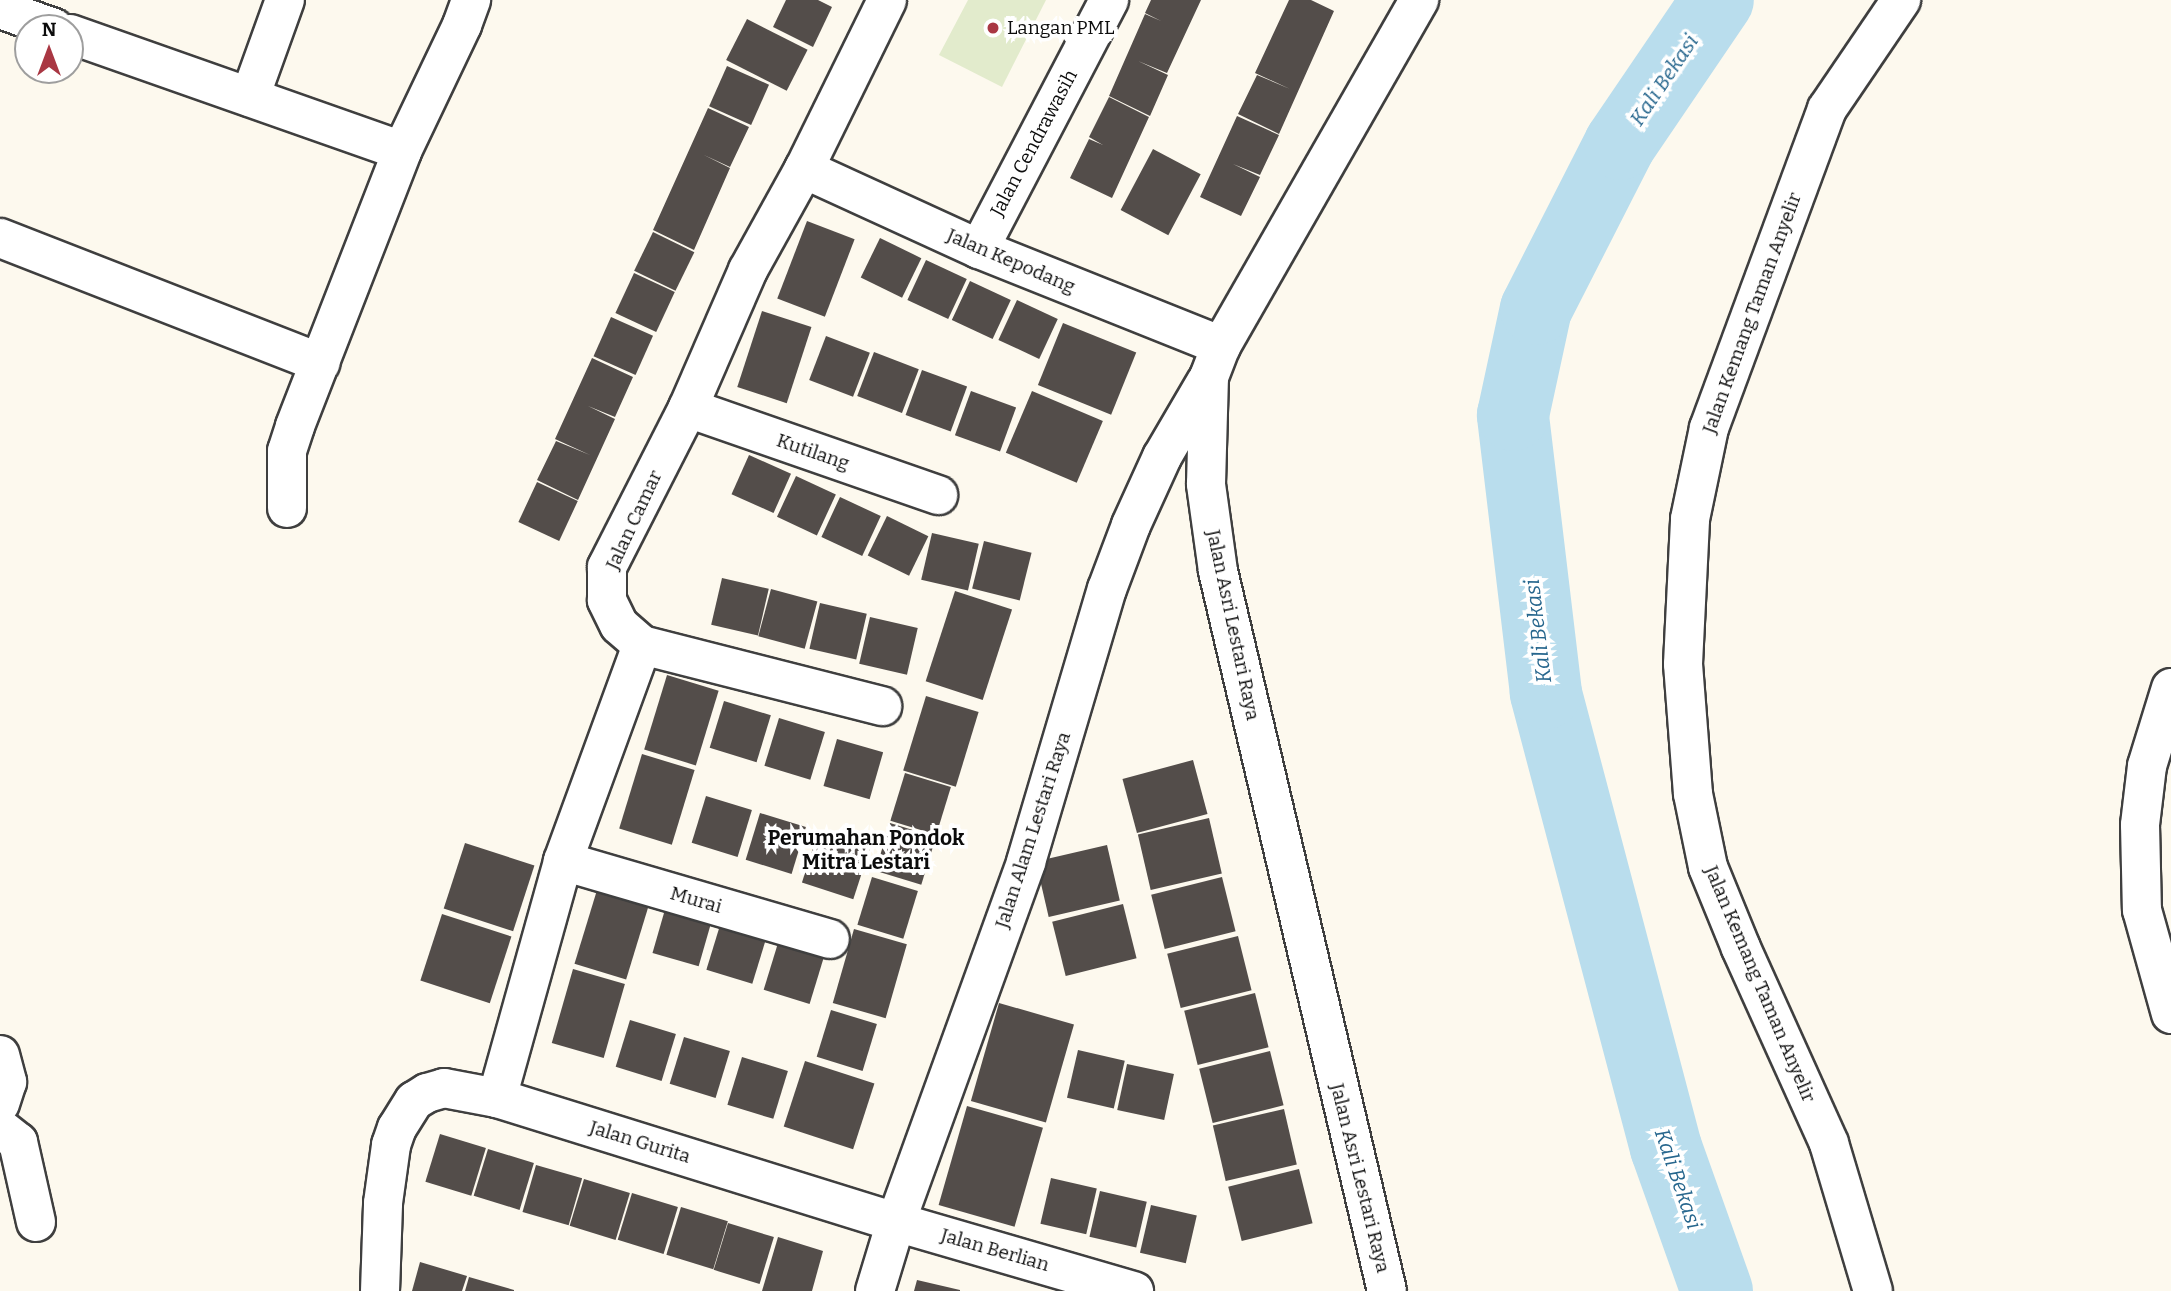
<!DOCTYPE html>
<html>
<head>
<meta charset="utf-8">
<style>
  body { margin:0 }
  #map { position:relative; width:2171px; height:1291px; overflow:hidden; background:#fdf9ee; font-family:Bitter,serif }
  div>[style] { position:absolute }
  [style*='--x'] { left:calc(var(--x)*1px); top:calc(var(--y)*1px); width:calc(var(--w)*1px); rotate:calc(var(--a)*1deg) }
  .pitch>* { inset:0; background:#e2ebcc }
  .river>* { height:72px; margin:-36px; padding:0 36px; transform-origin:36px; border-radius:36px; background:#b9dded }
  .building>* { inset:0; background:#534d4a; transform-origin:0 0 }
  .roads { filter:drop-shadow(2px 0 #3f3f3f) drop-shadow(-2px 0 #3f3f3f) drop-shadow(0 2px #3f3f3f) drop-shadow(0 -2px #3f3f3f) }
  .street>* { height:38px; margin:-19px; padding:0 19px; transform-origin:19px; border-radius:19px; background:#fff }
  .dots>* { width:19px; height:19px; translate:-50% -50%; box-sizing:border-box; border:4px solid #fff; border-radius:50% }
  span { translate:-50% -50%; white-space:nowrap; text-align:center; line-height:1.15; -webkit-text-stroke:7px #fff; paint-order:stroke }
  .poi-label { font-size:19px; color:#0c0c0c }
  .left { translate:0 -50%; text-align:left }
  .street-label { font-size:19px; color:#0c0c0c }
  .water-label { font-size:21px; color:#26668d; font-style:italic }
  .neighbourhood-label { font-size:21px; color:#0c0c0c; font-weight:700 }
  .north { position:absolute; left:14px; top:14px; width:70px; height:70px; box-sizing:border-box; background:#fff; border:2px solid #9e9e9e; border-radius:50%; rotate:0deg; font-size:19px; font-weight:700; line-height:28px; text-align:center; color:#0c0c0c }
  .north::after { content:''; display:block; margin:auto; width:24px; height:32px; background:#a93743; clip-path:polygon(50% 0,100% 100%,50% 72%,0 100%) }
</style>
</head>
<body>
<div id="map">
  <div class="pitch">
    <div style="clip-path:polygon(968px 0,1046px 0,1002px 87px,939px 55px)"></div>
  </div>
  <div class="river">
    <div style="--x:1717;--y:1291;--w:152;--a:-109.6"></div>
    <div style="--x:1666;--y:1148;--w:471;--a:-104.8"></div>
    <div style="--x:1546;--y:693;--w:280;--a:-96.8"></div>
    <div style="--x:1513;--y:415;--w:108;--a:-77.8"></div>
    <div style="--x:1536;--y:309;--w:185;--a:-63"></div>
    <div style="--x:1620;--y:144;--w:174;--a:-55.8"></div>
  </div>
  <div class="building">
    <div style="clip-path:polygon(786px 0,818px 0,832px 7px,813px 47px,773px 27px)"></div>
    <div style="clip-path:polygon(1151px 0,1201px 0,1167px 73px,1138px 61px,1168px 75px,1150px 116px,1109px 96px,1145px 14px,1161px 21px,1145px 13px)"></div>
    <div style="clip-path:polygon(1289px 0,1311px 0,1334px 11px,1279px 134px,1238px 114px,1257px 75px,1290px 89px,1255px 73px)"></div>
    <div style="left:747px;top:19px;width:68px;height:46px;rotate:27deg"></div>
    <div style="left:727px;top:66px;width:46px;height:44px;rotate:24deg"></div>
    <div style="clip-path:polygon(1109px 97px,1149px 117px,1112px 198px,1070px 178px,1089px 139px,1103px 145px,1089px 137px)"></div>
    <div style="clip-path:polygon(708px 108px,749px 127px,730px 167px,704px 155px,730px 168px,694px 250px,653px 230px)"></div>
    <div style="clip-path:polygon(1237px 116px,1279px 135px,1260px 175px,1233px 164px,1260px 177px,1241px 216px,1200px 197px)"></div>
    <div style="left:1153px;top:149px;width:54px;height:69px;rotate:28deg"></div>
    <div style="left:807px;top:221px;width:51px;height:83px;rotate:21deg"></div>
    <div style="left:653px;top:232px;width:46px;height:43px;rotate:26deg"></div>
    <div style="left:880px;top:238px;width:46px;height:44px;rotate:26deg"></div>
    <div style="left:926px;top:260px;width:45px;height:44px;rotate:25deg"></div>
    <div style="left:634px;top:273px;width:45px;height:44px;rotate:25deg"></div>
    <div style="left:970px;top:281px;width:45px;height:43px;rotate:25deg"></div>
    <div style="left:1017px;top:300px;width:45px;height:44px;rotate:25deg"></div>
    <div style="left:762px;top:311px;width:52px;height:80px;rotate:18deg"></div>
    <div style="left:611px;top:317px;width:46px;height:43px;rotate:24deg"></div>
    <div style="left:1063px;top:323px;width:79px;height:67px;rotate:22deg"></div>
    <div style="left:826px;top:336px;width:47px;height:47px;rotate:21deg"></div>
    <div style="left:874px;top:352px;width:48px;height:47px;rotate:21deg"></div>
    <div style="clip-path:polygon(592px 358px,633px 377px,615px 417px,588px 406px,615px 419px,578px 500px,537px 480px,556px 441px,590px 455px,555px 439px)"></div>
    <div style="left:922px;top:370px;width:48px;height:48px;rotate:20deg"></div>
    <div style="left:971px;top:391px;width:48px;height:47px;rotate:20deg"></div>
    <div style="left:1032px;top:391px;width:77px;height:67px;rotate:23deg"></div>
    <div style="left:749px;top:455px;width:46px;height:43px;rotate:24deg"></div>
    <div style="left:796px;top:476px;width:44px;height:45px;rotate:25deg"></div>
    <div style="left:537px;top:482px;width:45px;height:44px;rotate:25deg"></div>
    <div style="left:840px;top:497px;width:45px;height:44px;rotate:25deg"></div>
    <div style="left:887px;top:516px;width:46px;height:44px;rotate:26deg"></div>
    <div style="left:932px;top:533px;width:48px;height:48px;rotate:13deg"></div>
    <div style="left:984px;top:541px;width:49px;height:49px;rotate:14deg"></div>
    <div style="left:722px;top:578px;width:48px;height:48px;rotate:13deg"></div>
    <div style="left:771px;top:589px;width:48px;height:49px;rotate:15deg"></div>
    <div style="left:955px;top:591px;width:60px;height:95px;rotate:18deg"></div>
    <div style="left:820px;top:603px;width:48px;height:47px;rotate:13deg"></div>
    <div style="left:870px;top:617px;width:49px;height:48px;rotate:13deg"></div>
    <div style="left:667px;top:675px;width:54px;height:78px;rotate:17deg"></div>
    <div style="left:926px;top:696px;width:55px;height:78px;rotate:17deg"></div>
    <div style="left:724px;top:701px;width:49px;height:49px;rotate:17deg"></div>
    <div style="left:779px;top:718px;width:48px;height:50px;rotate:17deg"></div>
    <div style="left:837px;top:739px;width:48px;height:49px;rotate:16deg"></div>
    <div style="left:642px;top:754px;width:55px;height:78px;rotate:17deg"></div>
    <div style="left:1193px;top:760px;width:56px;height:73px;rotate:75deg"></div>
    <div style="left:905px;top:773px;width:48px;height:50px;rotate:17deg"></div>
    <div style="left:706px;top:796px;width:48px;height:49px;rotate:17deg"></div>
    <div style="left:760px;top:813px;width:48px;height:49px;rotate:17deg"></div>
    <div style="left:1209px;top:818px;width:57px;height:73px;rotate:77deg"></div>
    <div style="left:890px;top:823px;width:48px;height:50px;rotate:17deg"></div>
    <div style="left:818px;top:833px;width:54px;height:52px;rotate:18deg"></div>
    <div style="left:465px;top:843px;width:73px;height:69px;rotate:18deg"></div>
    <div style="left:1107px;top:845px;width:57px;height:73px;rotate:77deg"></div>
    <div style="left:872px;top:877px;width:48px;height:50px;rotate:17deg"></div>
    <div style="left:1222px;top:877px;width:56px;height:73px;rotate:76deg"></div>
    <div style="left:597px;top:890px;width:54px;height:77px;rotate:17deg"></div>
    <div style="left:1123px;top:904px;width:56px;height:73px;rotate:76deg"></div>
    <div style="left:666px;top:906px;width:48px;height:49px;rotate:16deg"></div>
    <div style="left:442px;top:914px;width:73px;height:70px;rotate:18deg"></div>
    <div style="left:721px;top:922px;width:48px;height:50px;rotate:17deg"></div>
    <div style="left:854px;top:929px;width:55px;height:77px;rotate:16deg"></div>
    <div style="left:1238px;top:936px;width:56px;height:73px;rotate:76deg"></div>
    <div style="left:778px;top:943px;width:48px;height:49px;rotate:17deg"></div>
    <div style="left:573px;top:969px;width:54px;height:77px;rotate:16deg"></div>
    <div style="left:1255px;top:993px;width:56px;height:73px;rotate:76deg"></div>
    <div style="left:999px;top:1003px;width:78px;height:102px;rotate:16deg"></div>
    <div style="left:831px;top:1010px;width:48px;height:49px;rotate:17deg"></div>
    <div style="left:630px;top:1020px;width:48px;height:49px;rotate:17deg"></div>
    <div style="left:684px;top:1037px;width:48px;height:49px;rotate:17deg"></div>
    <div style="left:1078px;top:1050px;width:48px;height:49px;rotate:13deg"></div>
    <div style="left:1270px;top:1051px;width:56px;height:73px;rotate:76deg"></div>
    <div style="left:742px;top:1057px;width:48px;height:50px;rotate:17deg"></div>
    <div style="left:805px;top:1061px;width:73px;height:69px;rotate:18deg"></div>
    <div style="left:1127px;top:1064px;width:48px;height:47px;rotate:12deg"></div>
    <div style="left:967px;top:1106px;width:79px;height:103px;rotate:16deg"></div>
    <div style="left:1284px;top:1109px;width:57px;height:73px;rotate:77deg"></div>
    <div style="left:440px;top:1134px;width:48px;height:50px;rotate:17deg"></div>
    <div style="left:488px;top:1149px;width:48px;height:49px;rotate:17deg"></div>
    <div style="left:536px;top:1165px;width:48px;height:49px;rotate:16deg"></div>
    <div style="left:1299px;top:1169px;width:56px;height:73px;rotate:76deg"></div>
    <div style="left:1051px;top:1178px;width:47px;height:47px;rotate:13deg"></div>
    <div style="left:584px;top:1179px;width:48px;height:49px;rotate:17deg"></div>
    <div style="left:1100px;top:1191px;width:48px;height:47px;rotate:13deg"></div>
    <div style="left:632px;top:1193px;width:48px;height:49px;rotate:17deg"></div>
    <div style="left:1151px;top:1205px;width:47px;height:49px;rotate:13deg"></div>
    <div style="left:681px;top:1207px;width:49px;height:50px;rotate:17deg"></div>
    <div style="left:728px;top:1223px;width:48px;height:49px;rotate:17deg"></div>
    <div style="clip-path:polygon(778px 1237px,823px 1251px,812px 1291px,762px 1291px)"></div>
    <div style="clip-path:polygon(420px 1262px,467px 1276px,462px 1291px,412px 1291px)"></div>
    <div style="clip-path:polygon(469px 1277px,514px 1290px,514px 1291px,465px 1291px)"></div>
    <div style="clip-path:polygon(917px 1280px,960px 1290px,960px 1291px,914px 1291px)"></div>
  </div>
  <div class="roads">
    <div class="street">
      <div style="--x:0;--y:9;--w:57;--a:19.4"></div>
      <div style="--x:70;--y:34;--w:352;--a:19.4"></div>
      <div style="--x:250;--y:97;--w:103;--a:-70.2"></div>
      <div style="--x:804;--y:169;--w:192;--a:24.6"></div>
      <div style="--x:979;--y:249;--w:261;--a:21.8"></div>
      <div style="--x:0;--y:238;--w:344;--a:21.3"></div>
      <div style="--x:979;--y:249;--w:281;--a:-62.4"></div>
      <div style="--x:688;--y:408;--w:265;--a:19.2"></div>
      <div style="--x:287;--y:508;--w:57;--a:-90"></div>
      <div style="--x:287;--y:451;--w:26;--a:-72"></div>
      <div style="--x:295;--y:426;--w:295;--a:-68.7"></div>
      <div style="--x:402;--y:151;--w:140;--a:-64.5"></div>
      <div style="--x:462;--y:25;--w:27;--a:-70"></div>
      <div style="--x:642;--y:645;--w:248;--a:14.3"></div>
      <div style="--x:2171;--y:688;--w:82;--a:107.1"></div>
      <div style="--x:2147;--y:766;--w:59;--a:96.8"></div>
      <div style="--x:2140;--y:825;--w:85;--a:88.7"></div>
      <div style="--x:2142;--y:910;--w:108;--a:74.4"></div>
      <div style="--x:563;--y:861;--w:278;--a:16.3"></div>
      <div style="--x:0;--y:1055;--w:28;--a:75"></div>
      <div style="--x:7;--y:1082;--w:23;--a:108"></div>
      <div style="--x:497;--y:1098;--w:246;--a:-74.4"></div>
      <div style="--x:563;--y:861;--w:230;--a:-69.9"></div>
      <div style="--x:642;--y:645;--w:30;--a:-139"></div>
      <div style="--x:619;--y:625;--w:28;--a:-116"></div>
      <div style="--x:607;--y:600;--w:33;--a:-90"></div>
      <div style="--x:607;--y:567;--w:178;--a:-63"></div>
      <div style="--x:688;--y:408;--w:150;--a:-66.5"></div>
      <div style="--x:748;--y:270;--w:115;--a:-61"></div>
      <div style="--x:804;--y:169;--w:188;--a:-63.8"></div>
      <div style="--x:0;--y:1128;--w:23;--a:38"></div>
      <div style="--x:18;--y:1142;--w:82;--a:77.3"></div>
      <div style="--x:380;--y:1291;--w:88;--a:-88"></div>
      <div style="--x:383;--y:1203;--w:59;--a:-82.1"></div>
      <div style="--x:391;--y:1145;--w:18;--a:-71"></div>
      <div style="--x:397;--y:1128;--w:32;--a:-58"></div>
      <div style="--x:414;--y:1101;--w:15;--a:-32"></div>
      <div style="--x:427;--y:1093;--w:18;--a:-16"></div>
      <div style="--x:444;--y:1088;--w:54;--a:10.7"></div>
      <div style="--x:497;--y:1098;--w:418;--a:17.3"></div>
      <div style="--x:896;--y:1222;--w:248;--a:16.2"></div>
      <div style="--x:875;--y:1291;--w:72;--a:-73.1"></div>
      <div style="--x:896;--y:1222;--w:383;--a:-70.1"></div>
      <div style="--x:1026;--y:862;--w:285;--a:-73.5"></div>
      <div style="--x:1107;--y:589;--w:68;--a:-69.4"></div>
      <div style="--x:1131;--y:525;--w:75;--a:-65.5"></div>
      <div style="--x:1162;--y:457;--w:87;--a:-59.6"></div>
      <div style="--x:1387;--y:1291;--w:740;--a:-103.21"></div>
      <div style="--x:1218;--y:571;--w:88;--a:-97.9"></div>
      <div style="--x:1206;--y:484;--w:107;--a:-88.4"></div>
      <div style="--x:1209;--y:377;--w:33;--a:-69"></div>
      <div style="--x:1221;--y:346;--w:399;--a:-60.2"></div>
      <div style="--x:1873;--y:1291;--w:154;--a:-106.6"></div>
      <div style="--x:1829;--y:1143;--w:214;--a:-114.3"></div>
      <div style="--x:1741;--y:948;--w:87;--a:-112.2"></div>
      <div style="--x:1708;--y:867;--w:75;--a:-101.6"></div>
      <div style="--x:1693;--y:794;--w:130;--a:-94.4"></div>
      <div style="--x:1683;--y:664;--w:145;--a:-87.2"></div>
      <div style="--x:1690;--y:519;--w:93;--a:-78.2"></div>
      <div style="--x:1709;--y:428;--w:340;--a:-69.7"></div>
      <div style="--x:1827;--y:109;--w:132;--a:-55.8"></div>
    </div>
  </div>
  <div class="dots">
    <div style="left:993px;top:28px;background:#a93743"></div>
  </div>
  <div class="poi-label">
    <span class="left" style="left:1007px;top:28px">Langan PML</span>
  </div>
  <div class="street-label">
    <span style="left:1034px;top:143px;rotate:-62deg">Jalan Cendrawasih</span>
    <span style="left:1011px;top:261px;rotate:23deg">Jalan Kepodang</span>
    <span style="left:1752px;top:313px;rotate:-70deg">Jalan Kemang Taman Anyelir</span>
    <span style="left:813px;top:452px;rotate:19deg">Kutilang</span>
    <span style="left:634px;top:520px;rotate:-65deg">Jalan Camar</span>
    <span style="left:1233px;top:625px;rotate:78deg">Jalan Asri Lestari Raya</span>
    <span style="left:1033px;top:830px;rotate:-72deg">Jalan Alam Lestari Raya</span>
    <span style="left:696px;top:900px;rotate:16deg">Murai</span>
    <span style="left:1760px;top:984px;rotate:67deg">Jalan Kemang Taman Anyelir</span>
    <span style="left:640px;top:1142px;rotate:17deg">Jalan Gurita</span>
    <span style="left:1360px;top:1178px;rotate:76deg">Jalan Asri Lestari Raya</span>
    <span style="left:995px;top:1250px;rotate:16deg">Jalan Berlian</span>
  </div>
  <div class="water-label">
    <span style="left:1664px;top:80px;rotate:-56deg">Kali Bekasi</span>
    <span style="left:1538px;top:631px;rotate:-97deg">Kali Bekasi</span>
    <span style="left:1678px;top:1179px;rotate:71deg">Kali Bekasi</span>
  </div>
  <div class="neighbourhood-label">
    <span style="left:866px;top:850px">Perumahan Pondok<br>Mitra Lestari</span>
  </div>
  <div class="north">N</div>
</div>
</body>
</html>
